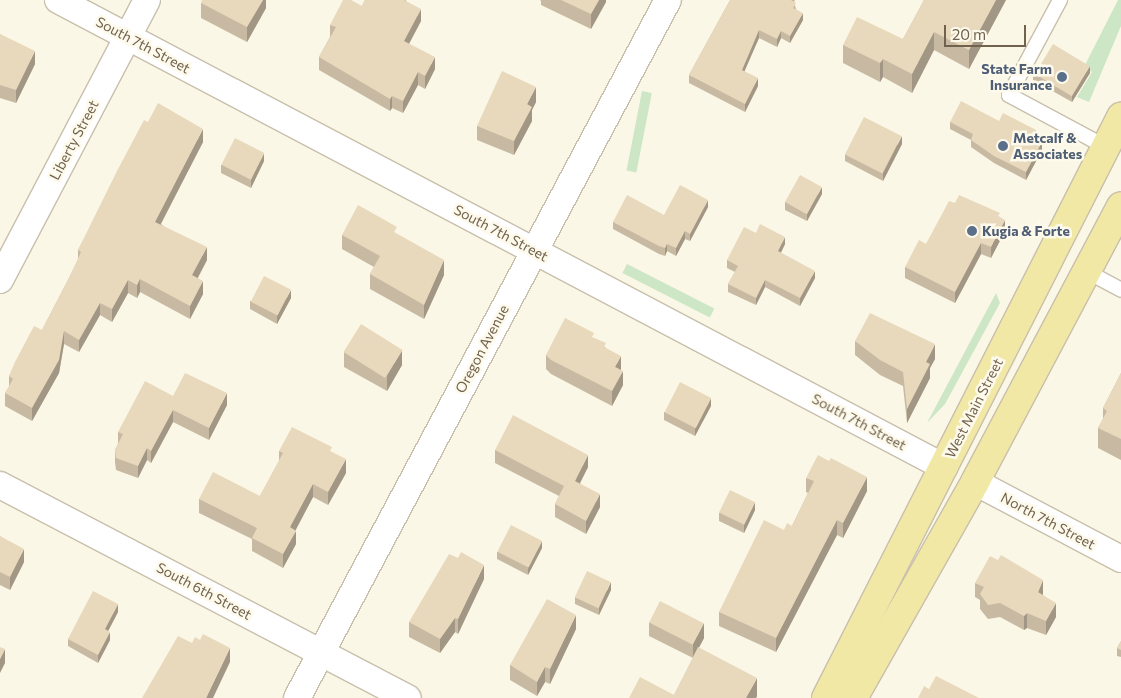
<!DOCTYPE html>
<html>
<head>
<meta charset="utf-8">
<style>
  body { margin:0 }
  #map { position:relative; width:1121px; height:698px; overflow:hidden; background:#faf7e6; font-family:Commissioner,sans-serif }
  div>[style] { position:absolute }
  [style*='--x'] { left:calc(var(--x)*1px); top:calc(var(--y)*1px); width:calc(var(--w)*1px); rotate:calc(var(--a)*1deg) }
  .green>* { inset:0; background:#cce6c6; transform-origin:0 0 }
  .roads { filter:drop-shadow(1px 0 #c8bfac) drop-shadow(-1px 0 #c8bfac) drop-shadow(0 1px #c8bfac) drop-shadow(0 -1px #c8bfac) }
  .service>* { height:14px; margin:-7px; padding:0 7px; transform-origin:7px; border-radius:7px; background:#fff }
  .minor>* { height:26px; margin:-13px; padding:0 13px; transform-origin:13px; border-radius:13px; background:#fff }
  .primary>* { height:28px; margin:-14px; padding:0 14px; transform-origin:14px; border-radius:14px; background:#f2e8a5 }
  .wall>* { inset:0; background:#c8baa2 }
  .shaded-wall>* { inset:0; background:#a29784 }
  .building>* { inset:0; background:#e8d8bc; transform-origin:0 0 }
  .dots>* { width:14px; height:14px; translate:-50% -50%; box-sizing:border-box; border:2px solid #fdfaec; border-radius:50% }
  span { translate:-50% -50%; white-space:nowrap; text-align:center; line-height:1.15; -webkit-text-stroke:5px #fdfaec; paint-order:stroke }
  .street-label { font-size:14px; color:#71624e }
  .service-label { font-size:14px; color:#4e5e75; font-weight:700 }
  .right { translate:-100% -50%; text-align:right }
  .left { translate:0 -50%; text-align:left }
  .scale { position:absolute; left:944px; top:25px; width:82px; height:22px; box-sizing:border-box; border:2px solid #71624e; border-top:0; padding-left:6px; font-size:15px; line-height:18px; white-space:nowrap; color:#71624e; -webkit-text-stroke:4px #fdfaec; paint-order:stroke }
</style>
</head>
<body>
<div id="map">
  <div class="green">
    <div style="clip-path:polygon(1118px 0,1121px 0,1121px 26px,1089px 102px,1077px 97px,1092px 72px,1084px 67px)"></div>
    <div style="left:642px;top:91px;width:10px;height:81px;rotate:11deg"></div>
    <div style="left:627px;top:264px;width:98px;height:10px;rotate:27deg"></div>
    <div style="clip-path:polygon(996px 293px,1000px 303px,945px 404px,927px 423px)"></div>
  </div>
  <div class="roads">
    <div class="service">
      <div style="--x:1060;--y:0;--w:108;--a:118.2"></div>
      <div style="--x:1009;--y:95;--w:110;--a:28.2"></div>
      <div style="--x:1086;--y:271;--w:40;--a:28"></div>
    </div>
    <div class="minor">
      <div style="--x:58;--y:0;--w:1002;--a:27.79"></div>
      <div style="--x:0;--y:280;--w:316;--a:-62.3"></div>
      <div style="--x:975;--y:482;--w:165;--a:27.8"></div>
      <div style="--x:0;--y:485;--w:460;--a:27.6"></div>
      <div style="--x:297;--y:698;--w:790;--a:-62.01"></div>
    </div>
    <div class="primary">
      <div style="--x:826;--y:698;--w:652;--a:-63.08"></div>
      <div style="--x:853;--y:698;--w:248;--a:-60.5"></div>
      <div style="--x:975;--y:482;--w:312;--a:-62.1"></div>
    </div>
  </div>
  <div class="wall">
    <div style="clip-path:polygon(266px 0,266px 8px,247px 42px,201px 18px,201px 3px)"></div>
    <div style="clip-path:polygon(365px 0,406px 0,406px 1px,421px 21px,409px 44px,435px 69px,425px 89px,418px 85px,403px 113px,392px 108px,390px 111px,319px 70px,319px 57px,330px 37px,330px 25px,362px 6px)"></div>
    <div style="clip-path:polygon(540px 0,606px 0,606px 2px,591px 29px,541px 5px,541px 1px)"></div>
    <div style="clip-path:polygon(730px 0,795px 0,794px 2px,796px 9px,803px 20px,790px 43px,781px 38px,777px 47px,759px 38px,744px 71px,758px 86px,745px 112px,689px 83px,689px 75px)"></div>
    <div style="clip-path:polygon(924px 0,1006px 0,969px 69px,934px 50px,912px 93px,883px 77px,880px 82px,843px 63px,843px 45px,903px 39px)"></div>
    <div style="clip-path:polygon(0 34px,35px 64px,16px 103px,0 98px)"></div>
    <div style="clip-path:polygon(1033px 73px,1090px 73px,1072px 102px,1033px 80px)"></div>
    <div style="clip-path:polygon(536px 102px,532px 110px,532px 121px,514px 155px,477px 140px,477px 126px)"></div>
    <div style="clip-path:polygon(999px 121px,1036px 137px,1035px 139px,1042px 150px,1026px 180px,994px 163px,971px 147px,971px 140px,950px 129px,950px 122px)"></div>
    <div style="clip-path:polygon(148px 122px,203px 142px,161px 224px,207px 260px,198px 278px,203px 294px,190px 319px,140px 292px,137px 298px,128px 293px,112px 322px,100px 315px,79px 352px,64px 344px,59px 373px,32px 421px,5px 406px,5px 393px,9px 387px,9px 376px,42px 330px,69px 278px,78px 260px,78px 250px)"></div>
    <div style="clip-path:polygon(902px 144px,883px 181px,845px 161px,845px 154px)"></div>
    <div style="clip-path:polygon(264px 161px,251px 188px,221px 173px,221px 165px)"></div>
    <div style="clip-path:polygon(822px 194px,807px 221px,785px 210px,785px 202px)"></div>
    <div style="clip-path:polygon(955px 203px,1000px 217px,1005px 231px,991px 258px,981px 254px,955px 303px,905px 278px,905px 267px,926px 244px)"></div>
    <div style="clip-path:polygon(708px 207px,690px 241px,685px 239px,676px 256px,667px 251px,665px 256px,659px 254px,613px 229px,613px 222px,664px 215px)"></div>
    <div style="clip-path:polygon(756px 233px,785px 244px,781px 253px,815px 278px,800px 306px,765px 287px,756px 305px,728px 292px,728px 284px,735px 272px,727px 268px,727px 260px)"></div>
    <div style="clip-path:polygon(397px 234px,444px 275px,424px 319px,370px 289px,370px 274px,374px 267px,342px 249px,342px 235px)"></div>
    <div style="clip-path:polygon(291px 298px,277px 324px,250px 309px,250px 301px)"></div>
    <div style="clip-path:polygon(594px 338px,606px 348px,621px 370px,623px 385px,612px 406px,551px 374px,546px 369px,546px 355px)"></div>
    <div style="clip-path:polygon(855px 341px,935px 359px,930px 368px,930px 378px,907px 423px,903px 386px,880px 375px,855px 355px)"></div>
    <div style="clip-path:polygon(344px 352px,402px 365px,387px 391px,344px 367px)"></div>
    <div style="clip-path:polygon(1121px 373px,1121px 460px,1098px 448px,1098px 428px,1103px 419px,1103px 408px)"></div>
    <div style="clip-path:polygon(173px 396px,227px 405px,209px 440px,173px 422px,151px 463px,147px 460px,138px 478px,116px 470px,115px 462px,115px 450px,118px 444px,118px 432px)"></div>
    <div style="clip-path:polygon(711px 406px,695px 436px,664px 420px,664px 412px)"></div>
    <div style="clip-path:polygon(495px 450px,588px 467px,580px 483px,600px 507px,586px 534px,555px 517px,555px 504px,559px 496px,495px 463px)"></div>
    <div style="clip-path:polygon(279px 451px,332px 452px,346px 473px,328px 505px,313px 497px,295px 530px,296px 544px,283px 568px,252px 551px,252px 539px,199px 513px,199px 499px,260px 496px,279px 461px)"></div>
    <div style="clip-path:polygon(806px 478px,867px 491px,843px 538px,837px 535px,776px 652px,719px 626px,719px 612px,784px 530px,792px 526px,808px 493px,806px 492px)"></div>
    <div style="clip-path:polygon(755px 510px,744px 533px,719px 521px,719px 513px)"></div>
    <div style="clip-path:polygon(0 536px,24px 562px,10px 590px,0 585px)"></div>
    <div style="clip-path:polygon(542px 548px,528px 575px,497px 559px,497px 552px)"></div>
    <div style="clip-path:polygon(484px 579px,458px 634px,455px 632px,440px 653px,409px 637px,409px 622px)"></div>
    <div style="clip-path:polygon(975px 583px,1043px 594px,1043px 595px,1056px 617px,1046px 635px,1027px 628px,1024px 630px,1000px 617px,988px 619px,980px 609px,980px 600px,975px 597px)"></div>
    <div style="clip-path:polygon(611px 590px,599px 615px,575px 604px,575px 597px)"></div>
    <div style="clip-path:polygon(118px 612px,108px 631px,110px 640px,98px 663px,68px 646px,68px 639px)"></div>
    <div style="clip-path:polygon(649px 622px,704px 638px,699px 648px,757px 696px,756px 698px,629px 698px,674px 695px,693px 658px,649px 636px)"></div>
    <div style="clip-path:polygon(576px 629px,550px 684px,545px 682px,537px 696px,510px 680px,510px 665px)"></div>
    <div style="clip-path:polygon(1121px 641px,1121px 657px,1117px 656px,1117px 648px)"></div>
  </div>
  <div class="shaded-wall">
    <div style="clip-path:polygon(263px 0,266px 0,266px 8px,247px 42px,247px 27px)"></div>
    <div style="clip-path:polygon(599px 0,606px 0,606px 2px,591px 29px,591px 14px)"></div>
    <div style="clip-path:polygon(996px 0,1006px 0,969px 69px,969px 50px)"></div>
    <div style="clip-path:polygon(421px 9px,421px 21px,404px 53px,404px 41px)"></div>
    <div style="clip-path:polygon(803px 13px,803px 20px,790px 43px,790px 36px)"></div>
    <div style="clip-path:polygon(759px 30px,759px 38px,742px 77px,742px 70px)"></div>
    <div style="clip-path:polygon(781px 31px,781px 38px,777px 47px,777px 39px)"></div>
    <div style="clip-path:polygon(934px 32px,934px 50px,912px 93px,912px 74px)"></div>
    <div style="clip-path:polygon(35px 51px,35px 64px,16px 103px,16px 90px)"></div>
    <div style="clip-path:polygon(435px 57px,435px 69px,425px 89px,425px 76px)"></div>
    <div style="clip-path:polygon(883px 59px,883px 77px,880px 82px,880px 63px)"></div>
    <div style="clip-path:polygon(1090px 66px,1090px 73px,1072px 102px,1072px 95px)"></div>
    <div style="clip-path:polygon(418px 72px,418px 85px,403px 113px,403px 101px)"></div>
    <div style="clip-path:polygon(758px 78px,758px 86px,745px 112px,745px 104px)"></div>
    <div style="clip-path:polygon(536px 87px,536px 102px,532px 110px,532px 121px,514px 155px,514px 141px,527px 104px)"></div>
    <div style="clip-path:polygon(392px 96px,392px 108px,390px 111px,390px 99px)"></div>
    <div style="clip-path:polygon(203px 129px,203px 142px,155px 235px,155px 222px)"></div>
    <div style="clip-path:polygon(1036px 130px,1036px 137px,1032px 145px,1032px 137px)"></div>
    <div style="clip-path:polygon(902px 136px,902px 144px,883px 181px,883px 173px)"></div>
    <div style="clip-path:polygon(1042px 142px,1042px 150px,1026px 180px,1026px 172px)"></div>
    <div style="clip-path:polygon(264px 153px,264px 161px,251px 188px,251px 180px)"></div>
    <div style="clip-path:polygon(822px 187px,822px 194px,807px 221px,807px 214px)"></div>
    <div style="clip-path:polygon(708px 200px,708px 207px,690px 241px,690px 234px)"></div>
    <div style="clip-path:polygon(1005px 220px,1005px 231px,991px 258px,991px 247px)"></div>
    <div style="clip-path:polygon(685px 231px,685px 239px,676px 256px,676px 248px)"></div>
    <div style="clip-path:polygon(785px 237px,785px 244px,778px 258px,778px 251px)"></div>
    <div style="clip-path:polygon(981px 243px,981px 254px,955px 303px,955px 292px)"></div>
    <div style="clip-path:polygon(667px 244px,667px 251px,665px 256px,665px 248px)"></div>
    <div style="clip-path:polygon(207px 247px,207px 260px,192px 288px,192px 275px)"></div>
    <div style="clip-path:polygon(444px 260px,444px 275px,424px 319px,424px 305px)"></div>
    <div style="clip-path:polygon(815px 271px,815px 278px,800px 306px,800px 298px)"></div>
    <div style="clip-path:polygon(140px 279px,140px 292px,137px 298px,137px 285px)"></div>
    <div style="clip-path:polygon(128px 280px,128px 293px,112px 322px,112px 309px)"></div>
    <div style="clip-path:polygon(765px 280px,765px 287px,756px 305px,756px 298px)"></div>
    <div style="clip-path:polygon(203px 281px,203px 294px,190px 319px,190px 306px)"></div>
    <div style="clip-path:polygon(291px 290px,291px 298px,277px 324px,277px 316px)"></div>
    <div style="clip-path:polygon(100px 303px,100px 315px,79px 352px,79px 340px)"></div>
    <div style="clip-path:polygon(64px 331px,64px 344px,59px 373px,32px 421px,32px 408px)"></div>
    <div style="clip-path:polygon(935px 344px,935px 359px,930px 368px,930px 378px,907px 423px,907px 409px,926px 362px)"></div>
    <div style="clip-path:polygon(402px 350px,402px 365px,387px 391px,387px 376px)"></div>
    <div style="clip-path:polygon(621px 356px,621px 370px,615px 367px)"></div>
    <div style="clip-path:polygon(623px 371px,623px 385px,612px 406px,612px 391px)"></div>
    <div style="clip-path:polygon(227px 393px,227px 405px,209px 440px,209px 428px)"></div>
    <div style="clip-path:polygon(711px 398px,711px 406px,695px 436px,695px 429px)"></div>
    <div style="clip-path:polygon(173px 410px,173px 422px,151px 463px,151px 451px)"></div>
    <div style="clip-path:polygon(147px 448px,147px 460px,138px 478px,138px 466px)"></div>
    <div style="clip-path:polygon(588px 455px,588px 467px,575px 493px,575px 481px)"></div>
    <div style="clip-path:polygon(346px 459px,346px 473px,328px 505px,328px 492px)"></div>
    <div style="clip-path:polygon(867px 477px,867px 491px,843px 538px,843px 523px)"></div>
    <div style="clip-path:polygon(313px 484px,313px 497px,290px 541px,290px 527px)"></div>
    <div style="clip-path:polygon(600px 494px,600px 507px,586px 534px,586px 521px)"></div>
    <div style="clip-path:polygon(755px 502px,755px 510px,744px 533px,744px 525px)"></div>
    <div style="clip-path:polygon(837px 520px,837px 535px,776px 652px,776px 638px)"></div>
    <div style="clip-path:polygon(296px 531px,296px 544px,283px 568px,283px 554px)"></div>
    <div style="clip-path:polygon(542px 541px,542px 548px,528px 575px,528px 568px)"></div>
    <div style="clip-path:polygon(24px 549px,24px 562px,10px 590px,10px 577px)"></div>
    <div style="clip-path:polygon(484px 565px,484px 579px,458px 634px,458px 619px)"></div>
    <div style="clip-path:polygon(1043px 580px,1043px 594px,1038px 607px,1038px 592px)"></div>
    <div style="clip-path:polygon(611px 582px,611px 590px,599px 615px,599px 608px)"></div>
    <div style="clip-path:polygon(1056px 603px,1056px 617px,1046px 635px,1046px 621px)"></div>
    <div style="clip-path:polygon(118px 604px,118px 612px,105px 637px,105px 629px)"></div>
    <div style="clip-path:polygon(1027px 613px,1027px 628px,1024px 630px,1024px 616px)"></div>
    <div style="clip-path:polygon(576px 615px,576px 629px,550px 684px,550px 669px)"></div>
    <div style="clip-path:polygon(455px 618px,455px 632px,440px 653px,440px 639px)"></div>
    <div style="clip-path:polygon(704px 623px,704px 638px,693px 658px,693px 644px)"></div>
    <div style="clip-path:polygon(110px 632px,110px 640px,98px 663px,98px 655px)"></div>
    <div style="clip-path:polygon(230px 648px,230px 662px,213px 698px,206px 698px)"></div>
    <div style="clip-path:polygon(5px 649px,5px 663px,0 673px,0 659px)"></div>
    <div style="clip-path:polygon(545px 667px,545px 682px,537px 696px,537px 682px)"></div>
    <div style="clip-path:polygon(757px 678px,757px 696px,756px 698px,746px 698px)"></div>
  </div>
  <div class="building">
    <div style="clip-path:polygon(202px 0,263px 0,247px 27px,201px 3px)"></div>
    <div style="clip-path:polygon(343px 0,351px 0,362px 6px,365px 0,404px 0,421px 9px,404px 41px,435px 57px,425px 76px,418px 72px,403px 101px,392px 96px,390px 99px,319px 57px,336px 27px,330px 25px)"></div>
    <div style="clip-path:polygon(561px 0,599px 0,591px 14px)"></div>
    <div style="clip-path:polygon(730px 0,791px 0,796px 3px,793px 8px,803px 13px,790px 36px,781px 31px,777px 39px,759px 30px,742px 70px,758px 78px,745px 104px,689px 75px)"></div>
    <div style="clip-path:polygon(924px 0,996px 0,969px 50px,934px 32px,912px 74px,883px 59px,880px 63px,843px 45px,857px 17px,903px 39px)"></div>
    <div style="clip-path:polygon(0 34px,35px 51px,16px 90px,0 85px)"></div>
    <div style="left:1053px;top:44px;width:43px;height:35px;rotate:31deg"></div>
    <div style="clip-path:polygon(502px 71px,536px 87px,527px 104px,532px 107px,514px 141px,477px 126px)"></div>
    <div style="clip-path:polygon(961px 101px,999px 121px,1003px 113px,1036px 130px,1032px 137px,1042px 142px,1026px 172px,994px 156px,971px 140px,973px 134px,950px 122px)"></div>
    <div style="clip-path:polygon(158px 103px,203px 129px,155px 222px,207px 247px,192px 275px,203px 281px,190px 306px,140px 279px,137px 285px,128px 280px,112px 309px,100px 303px,79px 340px,64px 331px,59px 360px,32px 408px,5px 393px,13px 379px,9px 376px,15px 362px,34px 326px,42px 330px,69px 278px,81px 252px,78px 250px,117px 171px,144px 120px,148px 122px)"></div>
    <div style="left:864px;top:117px;width:42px;height:42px;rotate:27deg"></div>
    <div style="left:235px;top:138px;width:33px;height:30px;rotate:27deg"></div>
    <div style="left:800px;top:175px;width:25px;height:31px;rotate:29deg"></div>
    <div style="clip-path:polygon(680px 185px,708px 200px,690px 234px,685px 231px,676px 248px,667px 244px,665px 248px,659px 246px,613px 222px,627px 195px,664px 215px)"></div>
    <div style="clip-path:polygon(959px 195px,1000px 213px,998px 216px,1005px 220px,991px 247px,981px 243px,955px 292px,905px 267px,919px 240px,926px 244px,949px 201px,955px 203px)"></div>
    <div style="clip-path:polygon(358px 205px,397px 227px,394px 232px,444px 260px,424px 305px,370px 274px,380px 256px,342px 235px)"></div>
    <div style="clip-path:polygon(760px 224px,785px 237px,778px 251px,815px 271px,800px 298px,765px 280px,756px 298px,728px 284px,738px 266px,727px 260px,744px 227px,756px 233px)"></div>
    <div style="left:264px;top:276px;width:30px;height:29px;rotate:27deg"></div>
    <div style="clip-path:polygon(870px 313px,935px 344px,926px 362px,930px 364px,907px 409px,903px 372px,880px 360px,855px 341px)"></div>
    <div style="clip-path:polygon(565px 318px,594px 333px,592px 337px,606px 343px,604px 347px,621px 356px,615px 367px,623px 371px,612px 391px,551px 360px,546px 355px)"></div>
    <div style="left:361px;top:324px;width:49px;height:33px;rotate:32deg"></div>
    <div style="clip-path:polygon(185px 373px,227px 393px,209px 428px,173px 410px,151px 451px,147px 448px,138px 466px,116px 458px,115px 450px,123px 434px,118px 432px,145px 381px,173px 396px)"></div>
    <div style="clip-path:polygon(1121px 373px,1121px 439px,1098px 428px,1107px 411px,1103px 408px)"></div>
    <div style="left:680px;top:382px;width:35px;height:34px;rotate:27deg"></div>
    <div style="clip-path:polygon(513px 415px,588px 455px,575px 481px,600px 494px,586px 521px,555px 504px,564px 486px,495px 450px)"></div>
    <div style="clip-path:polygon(292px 427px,332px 447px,330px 451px,346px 459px,328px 492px,313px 484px,290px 527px,296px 531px,283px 554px,252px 538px,257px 528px,199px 499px,213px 472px,260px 496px,283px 453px,279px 451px)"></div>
    <div style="clip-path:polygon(818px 455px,829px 461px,831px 458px,867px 477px,843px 523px,837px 520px,776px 638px,719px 612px,764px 520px,784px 530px,787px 523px,792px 526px,814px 481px,806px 478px)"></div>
    <div style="left:730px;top:490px;width:28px;height:25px;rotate:26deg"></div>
    <div style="left:511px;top:525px;width:35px;height:30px;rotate:27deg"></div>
    <div style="clip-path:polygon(0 536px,24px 549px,10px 577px,0 572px)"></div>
    <div style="clip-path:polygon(461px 552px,484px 565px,458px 619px,455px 618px,440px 639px,409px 622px,449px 554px,458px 558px)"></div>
    <div style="clip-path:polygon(1001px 555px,1043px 580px,1038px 592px,1056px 603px,1046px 621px,1027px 613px,1024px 616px,1000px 603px,988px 605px,980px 594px,984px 587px,975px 583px,990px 556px,998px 560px)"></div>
    <div style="left:587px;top:571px;width:26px;height:29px;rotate:25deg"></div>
    <div style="clip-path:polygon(93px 591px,118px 604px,105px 629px,110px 632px,98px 655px,68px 639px)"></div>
    <div style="clip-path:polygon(547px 599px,576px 615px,550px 669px,545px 667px,537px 682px,510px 665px)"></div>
    <div style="left:660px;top:601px;width:49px;height:24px;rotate:27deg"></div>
    <div style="clip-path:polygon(203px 634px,230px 648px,206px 698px,142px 698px,178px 636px,192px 643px,195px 637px,200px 640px)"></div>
    <div style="clip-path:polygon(1121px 641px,1121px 650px,1117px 648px)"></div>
    <div style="clip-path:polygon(0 647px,5px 649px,0 659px)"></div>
    <div style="clip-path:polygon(698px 647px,757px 678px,746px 698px,629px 698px,640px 677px,674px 695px)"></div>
    <div style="clip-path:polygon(936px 676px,979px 698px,918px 698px,924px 686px,929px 689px)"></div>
  </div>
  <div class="dots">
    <div style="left:1062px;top:77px;background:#5c6f8a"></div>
    <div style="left:1003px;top:146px;background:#5c6f8a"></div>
    <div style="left:972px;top:231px;background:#5c6f8a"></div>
  </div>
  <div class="street-label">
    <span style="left:143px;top:45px;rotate:28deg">South 7th Street</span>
    <span style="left:74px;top:140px;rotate:-62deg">Liberty Street</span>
    <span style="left:501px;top:233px;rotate:28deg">South 7th Street</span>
    <span style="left:482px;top:349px;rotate:-62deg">Oregon Avenue</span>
    <span style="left:974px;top:408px;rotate:-63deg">West Main Street</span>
    <span style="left:859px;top:422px;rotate:28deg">South 7th Street</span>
    <span style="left:1048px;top:521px;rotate:28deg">North 7th Street</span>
    <span style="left:204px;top:591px;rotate:28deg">South 6th Street</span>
  </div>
  <div class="service-label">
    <span class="right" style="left:1052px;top:77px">State Farm<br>Insurance</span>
    <span class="left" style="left:1013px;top:146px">Metcalf &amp;<br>Associates</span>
    <span class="left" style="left:982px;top:231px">Kugia &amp; Forte</span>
  </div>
  <div class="scale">20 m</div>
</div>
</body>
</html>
